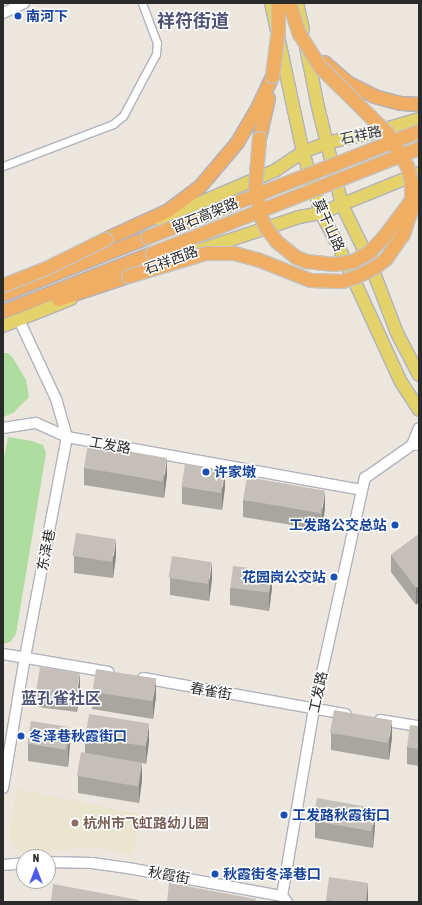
<!DOCTYPE html>
<html>
<head>
<meta charset="utf-8">
<style>
  body { margin:0 }
  #map { position:relative; width:422px; height:905px; overflow:hidden; background:#ebe6de; font-family:"Asap Condensed","Noto Sans SC",sans-serif }
  div>[style] { position:absolute }
  [style*='--x'] { left:calc(var(--x)*1px); top:calc(var(--y)*1px); width:calc(var(--w)*1px); rotate:calc(var(--a)*1deg) }
  .education>* { inset:0; background:#ebe5cf }
  .green>* { inset:0; background:#aedd9f }
  .roads { filter:drop-shadow(1px 0 #b1b2bd) drop-shadow(-1px 0 #b1b2bd) drop-shadow(0 1px #b1b2bd) drop-shadow(0 -1px #b1b2bd) }
  .street>* { height:7px; margin:-3.5px; padding:0 3.5px; transform-origin:3.5px; border-radius:3.5px; background:#fff }
  .secondary>* { height:10px; margin:-5px; padding:0 5px; transform-origin:5px; border-radius:5px; background:#fff }
  .primary>* { height:12px; margin:-6px; padding:0 6px; transform-origin:6px; border-radius:6px; background:#e4d36a }
  .highway>* { height:13px; margin:-6.5px; padding:0 6.5px; transform-origin:6.5px; border-radius:6.5px; background:#efae64 }
  .bridges { filter:drop-shadow(1px 0 #c3c3c3) drop-shadow(-1px 0 #c3c3c3) drop-shadow(0 1px #c3c3c3) drop-shadow(0 -1px #c3c3c3) }
  .highway-bridge>* { height:13px; margin:-6.5px; padding:0 6.5px; transform-origin:6.5px; border-radius:6.5px; background:#efae64 }
  .wall>* { inset:0; background:#a9a59f }
  .shaded-wall>* { inset:0; background:#898682 }
  .building>* { inset:0; background:#c4c0b9; transform-origin:0 0 }
  .dots>* { width:11px; height:11px; translate:-50% -50%; box-sizing:border-box; border:2px solid #fff; border-radius:50% }
  span { translate:-50% -50%; white-space:nowrap; text-align:center; line-height:1.15; -webkit-text-stroke:3px #fff; paint-order:stroke }
  .transit-label { font-size:14px; color:#164399; font-weight:700 }
  .left { translate:0 -50%; text-align:left }
  .right { translate:-100% -50%; text-align:right }
  .street-label { font-size:14px; color:#2a2a2a }
  .education-label { font-size:14px; color:#785e54; font-weight:700 }
  .quarter-label { font-size:16px; color:#4f5277; font-weight:700 }
  .district-label { font-size:18px; color:#4f5277; font-weight:700 }
  .frame { position:absolute; inset:0; border:4px solid #2a2a2a; pointer-events:none }
  .north { position:absolute; left:16px; top:849px; width:40px; height:40px; box-sizing:border-box; background:#fff; border:1px solid #aaa; border-radius:50%; rotate:0deg; font-size:11px; font-weight:700; line-height:16px; text-align:center; color:#2a2a2a }
  .north::after { content:''; display:block; margin:auto; width:14px; height:18px; background:#4c5ae9; clip-path:polygon(50% 0,100% 100%,50% 72%,0 100%) }
</style>
</head>
<body>
<div id="map">
  <div class="education">
    <div style="clip-path:polygon(17px 789px,141px 814px,133px 855px,106px 849px,87px 848px,26px 852px,18px 850px,11px 842px,9px 832px)"></div>
  </div>
  <div class="green">
    <div style="clip-path:polygon(3px 353px,8px 353px,13px 358px,26px 380px,29px 397px,13px 413px,3px 417px)"></div>
    <div style="clip-path:polygon(8px 437px,32px 441px,43px 445px,46px 453px,16px 634px,10px 642px,3px 644px,3px 463px)"></div>
  </div>
  <div class="roads">
    <div class="street">
      <div style="--x:3;--y:166;--w:118;--a:-20.9"></div>
      <div style="--x:113;--y:124;--w:13;--a:-39"></div>
      <div style="--x:123;--y:116;--w:70;--a:-62"></div>
      <div style="--x:156;--y:54;--w:11;--a:-85"></div>
      <div style="--x:157;--y:43;--w:43;--a:-110.6"></div>
    </div>
    <div class="secondary">
      <div style="--x:3;--y:13;--w:23;--a:-25"></div>
      <div style="--x:3;--y:428;--w:33;--a:-9"></div>
      <div style="--x:36;--y:423;--w:34;--a:24"></div>
      <div style="--x:67;--y:437;--w:299;--a:10.2"></div>
      <div style="--x:412;--y:445;--w:18;--a:-68"></div>
      <div style="--x:3;--y:654;--w:107;--a:9.7"></div>
      <div style="--x:143;--y:678;--w:206;--a:10.1"></div>
      <div style="--x:380;--y:720;--w:39;--a:9"></div>
      <div style="--x:3;--y:788;--w:133;--a:-80.5"></div>
      <div style="--x:25;--y:657;--w:224;--a:-79.2"></div>
      <div style="--x:67;--y:437;--w:37;--a:-106"></div>
      <div style="--x:57;--y:401;--w:89;--a:-115.1"></div>
      <div style="--x:48;--y:862;--w:44;--a:1.3"></div>
      <div style="--x:92;--y:863;--w:36;--a:8"></div>
      <div style="--x:128;--y:868;--w:157;--a:10.3"></div>
      <div style="--x:282;--y:896;--w:8;--a:50"></div>
      <div style="--x:3;--y:865;--w:21;--a:-5"></div>
      <div style="--x:282;--y:896;--w:190;--a:-80.3"></div>
      <div style="--x:314;--y:709;--w:237;--a:-77.6"></div>
      <div style="--x:365;--y:478;--w:57;--a:-35.1"></div>
      <div style="--x:412;--y:445;--w:7;--a:0"></div>
    </div>
    <div class="primary">
      <div style="--x:271;--y:3;--w:152;--a:77.9"></div>
      <div style="--x:303;--y:152;--w:64;--a:73.6"></div>
      <div style="--x:321;--y:213;--w:32;--a:62"></div>
      <div style="--x:336;--y:241;--w:155;--a:65.3"></div>
      <div style="--x:401;--y:382;--w:33;--a:57"></div>
      <div style="--x:297;--y:3;--w:27;--a:77"></div>
      <div style="--x:306;--y:47;--w:61;--a:78.7"></div>
      <div style="--x:318;--y:107;--w:101;--a:76.2"></div>
      <div style="--x:342;--y:205;--w:61;--a:63.9"></div>
      <div style="--x:369;--y:260;--w:78;--a:69"></div>
      <div style="--x:397;--y:333;--w:47;--a:62.4"></div>
      <div style="--x:160;--y:220;--w:126;--a:-23.3"></div>
      <div style="--x:276;--y:170;--w:32;--a:-34"></div>
      <div style="--x:303;--y:152;--w:25;--a:-21"></div>
      <div style="--x:326;--y:143;--w:43;--a:-12.1"></div>
      <div style="--x:368;--y:134;--w:53;--a:-16.4"></div>
      <div style="--x:194;--y:252;--w:111;--a:-18.4"></div>
      <div style="--x:299;--y:217;--w:22;--a:-10"></div>
      <div style="--x:321;--y:213;--w:106;--a:-22.2"></div>
      <div style="--x:3;--y:326;--w:73;--a:-21.7"></div>
    </div>
    <div class="highway">
      <div style="--x:324;--y:62;--w:30;--a:41"></div>
      <div style="--x:347;--y:82;--w:30;--a:27"></div>
      <div style="--x:374;--y:96;--w:27;--a:15"></div>
      <div style="--x:400;--y:103;--w:19;--a:3"></div>
      <div style="--x:259;--y:138;--w:41;--a:-77.3"></div>
      <div style="--x:105;--y:239;--w:69;--a:-24.7"></div>
      <div style="--x:168;--y:210;--w:39;--a:-37"></div>
      <div style="--x:199;--y:187;--w:59;--a:-49.8"></div>
      <div style="--x:237;--y:142;--w:42;--a:-59.7"></div>
      <div style="--x:258;--y:106;--w:33;--a:-65"></div>
      <div style="--x:3;--y:294;--w:155;--a:-21.6"></div>
      <div style="--x:58;--y:299;--w:74;--a:-18.2"></div>
      <div style="--x:3;--y:311;--w:160;--a:-21.3"></div>
    </div>
  </div>
  <div class="bridges">
    <div class="highway-bridge">
      <div style="--x:272;--y:76;--w:47;--a:-82.7"></div>
      <div style="--x:278;--y:29;--w:25;--a:-90"></div>
      <div style="--x:259;--y:138;--w:48;--a:94.8"></div>
      <div style="--x:255;--y:186;--w:29;--a:80"></div>
      <div style="--x:260;--y:215;--w:14;--a:65"></div>
      <div style="--x:266;--y:228;--w:16;--a:52"></div>
      <div style="--x:276;--y:241;--w:26;--a:39"></div>
      <div style="--x:296;--y:257;--w:11;--a:22"></div>
      <div style="--x:306;--y:261;--w:28;--a:6"></div>
      <div style="--x:334;--y:264;--w:19;--a:-9"></div>
      <div style="--x:353;--y:261;--w:20;--a:-30"></div>
      <div style="--x:370;--y:251;--w:22;--a:-47"></div>
      <div style="--x:385;--y:235;--w:44;--a:-53.4"></div>
      <div style="--x:147;--y:237;--w:292;--a:-21.3"></div>
      <div style="--x:152;--y:253;--w:287;--a:-21.5"></div>
      <div style="--x:128;--y:276;--w:80;--a:-16.6"></div>
      <div style="--x:205;--y:253;--w:29;--a:0"></div>
      <div style="--x:234;--y:253;--w:24;--a:15"></div>
      <div style="--x:257;--y:259;--w:57;--a:21.6"></div>
      <div style="--x:310;--y:280;--w:32;--a:2"></div>
      <div style="--x:342;--y:281;--w:16;--a:-18"></div>
      <div style="--x:357;--y:276;--w:20;--a:-27"></div>
      <div style="--x:375;--y:267;--w:14;--a:-39"></div>
      <div style="--x:386;--y:258;--w:29;--a:-55"></div>
      <div style="--x:403;--y:234;--w:25;--a:-72"></div>
      <div style="--x:411;--y:210;--w:29;--a:-90"></div>
      <div style="--x:411;--y:181;--w:16;--a:-105"></div>
      <div style="--x:407;--y:166;--w:39;--a:-121"></div>
      <div style="--x:387;--y:133;--w:94;--a:-135.4"></div>
      <div style="--x:320;--y:67;--w:39;--a:-122"></div>
      <div style="--x:299;--y:34;--w:33;--a:-108"></div>
      <div style="--x:3;--y:285;--w:46;--a:-21.6"></div>
      <div style="--x:46;--y:268;--w:66;--a:-26.2"></div>
    </div>
  </div>
  <div class="wall">
    <div style="clip-path:polygon(84px 468px,167px 475px,164px 498px,84px 485px)"></div>
    <div style="clip-path:polygon(182px 487px,225px 487px,222px 510px,182px 504px)"></div>
    <div style="clip-path:polygon(243px 500px,325px 508px,322px 530px,243px 517px)"></div>
    <div style="clip-path:polygon(419px 534px,416px 605px,391px 572px,391px 555px)"></div>
    <div style="clip-path:polygon(74px 556px,116px 556px,113px 578px,74px 573px)"></div>
    <div style="clip-path:polygon(170px 578px,212px 579px,209px 601px,170px 595px)"></div>
    <div style="clip-path:polygon(230px 588px,272px 588px,269px 611px,230px 605px)"></div>
    <div style="clip-path:polygon(37px 690px,80px 690px,77px 712px,37px 707px)"></div>
    <div style="clip-path:polygon(92px 692px,156px 696px,153px 719px,92px 709px)"></div>
    <div style="clip-path:polygon(419px 726px,419px 766px,407px 764px,407px 747px)"></div>
    <div style="clip-path:polygon(331px 733px,392px 737px,389px 760px,331px 750px)"></div>
    <div style="clip-path:polygon(85px 737px,149px 741px,146px 764px,142px 763px,142px 780px,139px 803px,78px 793px,78px 776px,85px 753px)"></div>
    <div style="clip-path:polygon(28px 744px,70px 744px,68px 767px,28px 761px)"></div>
    <div style="clip-path:polygon(315px 821px,375px 825px,373px 848px,315px 838px)"></div>
    <div style="clip-path:polygon(368px 883px,368px 902px,326px 902px,326px 900px)"></div>
  </div>
  <div class="shaded-wall">
    <div style="clip-path:polygon(167px 458px,167px 475px,164px 498px,164px 480px)"></div>
    <div style="clip-path:polygon(225px 470px,225px 487px,222px 510px,222px 493px)"></div>
    <div style="clip-path:polygon(325px 491px,325px 508px,322px 530px,322px 513px)"></div>
    <div style="clip-path:polygon(116px 539px,116px 556px,113px 578px,113px 561px)"></div>
    <div style="clip-path:polygon(212px 562px,212px 579px,209px 601px,209px 584px)"></div>
    <div style="clip-path:polygon(272px 571px,272px 588px,269px 611px,269px 594px)"></div>
    <div style="clip-path:polygon(419px 585px,419px 602px,416px 605px,416px 588px)"></div>
    <div style="clip-path:polygon(80px 673px,80px 690px,77px 712px,77px 695px)"></div>
    <div style="clip-path:polygon(156px 679px,156px 696px,153px 719px,153px 702px)"></div>
    <div style="clip-path:polygon(392px 720px,392px 737px,389px 760px,389px 743px)"></div>
    <div style="clip-path:polygon(149px 724px,149px 741px,146px 764px,146px 747px)"></div>
    <div style="clip-path:polygon(70px 727px,70px 744px,68px 767px,68px 750px)"></div>
    <div style="clip-path:polygon(142px 763px,142px 780px,139px 803px,139px 786px)"></div>
    <div style="clip-path:polygon(375px 808px,375px 825px,373px 848px,373px 831px)"></div>
    <div style="clip-path:polygon(368px 883px,368px 902px,366px 902px)"></div>
  </div>
  <div class="building">
    <div style="left:88px;top:444px;width:80px;height:24px;rotate:10deg"></div>
    <div style="left:185px;top:464px;width:40px;height:23px;rotate:9deg"></div>
    <div style="left:247px;top:477px;width:79px;height:23px;rotate:10deg"></div>
    <div style="left:76px;top:533px;width:40px;height:23px;rotate:9deg"></div>
    <div style="clip-path:polygon(419px 534px,419px 585px,416px 588px,391px 555px)"></div>
    <div style="left:172px;top:556px;width:40px;height:22px;rotate:9deg"></div>
    <div style="left:233px;top:566px;width:39px;height:22px;rotate:7deg"></div>
    <div style="left:40px;top:667px;width:40px;height:23px;rotate:9deg"></div>
    <div style="left:96px;top:669px;width:61px;height:23px;rotate:9deg"></div>
    <div style="left:334px;top:710px;width:59px;height:23px;rotate:10deg"></div>
    <div style="left:89px;top:714px;width:61px;height:23px;rotate:9deg"></div>
    <div style="left:31px;top:721px;width:39px;height:23px;rotate:9deg"></div>
    <div style="clip-path:polygon(410px 725px,419px 726px,419px 749px,407px 747px)"></div>
    <div style="left:81px;top:752px;width:62px;height:24px;rotate:10deg"></div>
    <div style="left:317px;top:798px;width:59px;height:23px;rotate:10deg"></div>
    <div style="clip-path:polygon(329px 877px,368px 883px,366px 902px,340px 902px,326px 900px)"></div>
    <div style="clip-path:polygon(169px 883px,256px 899px,255px 902px,167px 902px)"></div>
    <div style="clip-path:polygon(53px 884px,139px 900px,139px 902px,51px 902px)"></div>
  </div>
  <div class="dots">
    <div style="left:18px;top:16px;background:#1a4fb4"></div>
    <div style="left:206px;top:472px;background:#1a4fb4"></div>
    <div style="left:395px;top:525px;background:#1a4fb4"></div>
    <div style="left:334px;top:577px;background:#1a4fb4"></div>
    <div style="left:21px;top:736px;background:#1a4fb4"></div>
    <div style="left:284px;top:815px;background:#1a4fb4"></div>
    <div style="left:75px;top:823px;background:#8d6e63"></div>
    <div style="left:215px;top:874px;background:#1a4fb4"></div>
  </div>
  <div class="transit-label">
    <span class="left" style="left:26px;top:16px">南河下</span>
    <span class="left" style="left:214px;top:472px">许家墩</span>
    <span class="right" style="left:387px;top:525px">工发路公交总站</span>
    <span class="right" style="left:326px;top:577px">花园岗公交站</span>
    <span class="left" style="left:29px;top:736px">冬泽巷秋霞街口</span>
    <span class="left" style="left:292px;top:815px">工发路秋霞街口</span>
    <span class="left" style="left:223px;top:874px">秋霞街冬泽巷口</span>
  </div>
  <div class="street-label">
    <span style="left:361px;top:135px;rotate:-13deg">石祥路</span>
    <span style="left:205px;top:215px;rotate:-22deg">留石高架路</span>
    <span style="left:329px;top:225px;rotate:66deg">莫干山路</span>
    <span style="left:171px;top:260px;rotate:-20deg">石祥西路</span>
    <span style="left:110px;top:445px;rotate:10deg">工发路</span>
    <span style="left:46px;top:550px;rotate:-79deg">东泽巷</span>
    <span style="left:211px;top:691px;rotate:10deg">春雀街</span>
    <span style="left:318px;top:692px;rotate:-78deg">工发路</span>
    <span style="left:169px;top:875px;rotate:10deg">秋霞街</span>
  </div>
  <div class="education-label">
    <span class="left" style="left:83px;top:823px">杭州市飞虹路幼儿园</span>
  </div>
  <div class="quarter-label">
    <span style="left:61px;top:698px">蓝孔雀社区</span>
  </div>
  <div class="district-label">
    <span style="left:193px;top:21px">祥符街道</span>
  </div>
  <div class="frame"></div>
  <div class="north">N</div>
</div>
</body>
</html>
